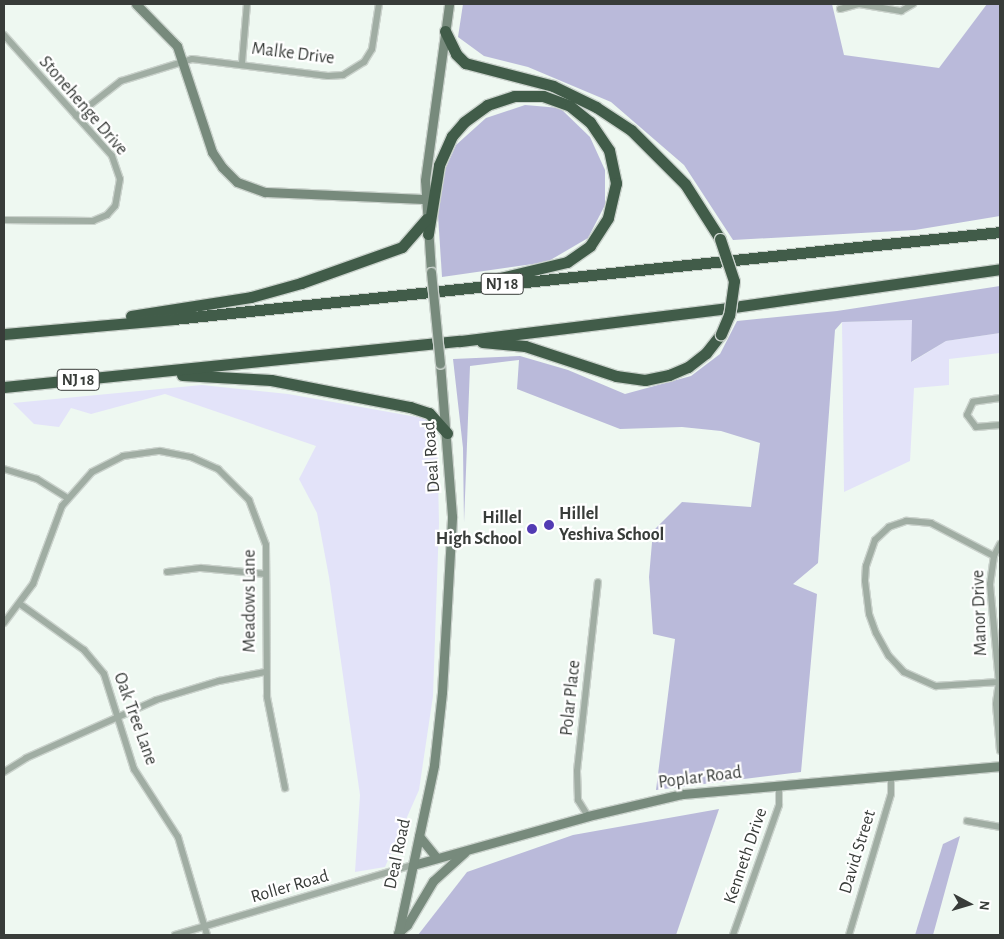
<!DOCTYPE html>
<html>
<head>
<meta charset="utf-8">
<style>
  body { margin:0 }
  #map { position:relative; width:1004px; height:939px; overflow:hidden; background:#eef8f1; font-family:"Alegreya Sans",sans-serif }
  div>[style] { position:absolute }
  [style*='--x'] { left:calc(var(--x)*1px); top:calc(var(--y)*1px); width:calc(var(--w)*1px); rotate:calc(var(--a)*1deg) }
  .green>* { inset:0; background:#e3e3f9 }
  .forest>* { inset:0; background:#babada }
  .roads { filter:drop-shadow(1px 0 #cad2cc) drop-shadow(-1px 0 #cad2cc) drop-shadow(0 1px #cad2cc) drop-shadow(0 -1px #cad2cc) }
  .street>* { height:6px; margin:-3px; padding:0 3px; transform-origin:3px; border-radius:3px; background:#a0ada3 }
  .secondary>* { height:9px; margin:-4.5px; padding:0 4.5px; transform-origin:4.5px; border-radius:4.5px; background:#778a7c }
  .highway>* { height:11px; margin:-5.5px; padding:0 5.5px; transform-origin:5.5px; border-radius:5.5px; background:#415c49 }
  .bridges { filter:drop-shadow(1px 0 #cad2cc) drop-shadow(-1px 0 #cad2cc) drop-shadow(0 1px #cad2cc) drop-shadow(0 -1px #cad2cc) }
  .secondary-bridge>* { height:9px; margin:-4.5px; padding:0 4.5px; transform-origin:4.5px; border-radius:4.5px; background:#778a7c }
  .highway-bridge>* { height:11px; margin:-5.5px; padding:0 5.5px; transform-origin:5.5px; border-radius:5.5px; background:#415c49 }
  .dots>* { width:14px; height:14px; translate:-50% -50%; box-sizing:border-box; border:2px solid #fff; border-radius:50% }
  span { translate:-50% -50%; white-space:nowrap; text-align:center; line-height:1.15; -webkit-text-stroke:4.5px #fff; paint-order:stroke }
  .shield-label span { padding:1px 4px; background:#fff; border:1px solid; border-radius:4px; -webkit-text-stroke-width:0 }
  .shield-label { font-size:16px; color:#383c39; font-weight:700 }
  .street-label { font-size:18px; color:#383c39 }
  .poi-label { font-size:18px; color:#383c39; font-weight:700 }
  .left { translate:0 -50%; text-align:left }
  .right { translate:-100% -50%; text-align:right }
  .frame { position:absolute; inset:0; border:5px solid #383c39; pointer-events:none }
  .north { position:absolute; left:944px; top:879px; width:50px; height:50px; -webkit-text-stroke:4px #fff; paint-order:stroke; rotate:96deg; font-size:14px; font-weight:700; line-height:20px; text-align:center; color:#383c39 }
  .north::after { content:''; display:block; margin:auto; width:18px; height:22px; background:#383c39; clip-path:polygon(50% 0,100% 100%,50% 72%,0 100%) }
</style>
</head>
<body>
<div id="map">
  <div class="green">
    <div style="clip-path:polygon(913px 320px,912px 362px,946px 341px,1000px 333px,1000px 353px,949px 359px,949px 385px,914px 388px,910px 461px,844px 492px,842px 322px)"></div>
    <div style="clip-path:polygon(202px 385px,288px 394px,428px 419px,437px 428px,439px 523px,433px 696px,419px 790px,385px 867px,355px 872px,360px 795px,329px 577px,317px 513px,299px 479px,316px 446px,165px 394px,91px 414px,71px 408px,59px 427px,34px 424px,13px 403px)"></div>
  </div>
  <div class="forest">
    <div style="clip-path:polygon(463px 4px,832px 4px,844px 55px,939px 68px,987px 4px,1000px 4px,1000px 216px,915px 230px,733px 240px,684px 165px,611px 102px,528px 67px,484px 56px,458px 37px)"></div>
    <div style="clip-path:polygon(525px 105px,560px 108px,590px 137px,605px 170px,605px 205px,588px 238px,547px 262px,442px 277px,438px 215px,443px 174px,456px 145px,486px 118px)"></div>
    <div style="clip-path:polygon(1000px 286px,1000px 333px,946px 341px,911px 362px,912px 320px,842px 322px,835px 330px,818px 563px,793px 584px,817px 594px,801px 772px,656px 790px,675px 639px,653px 634px,649px 577px,653px 531px,682px 502px,751px 507px,760px 443px,721px 431px,682px 427px,620px 429px,517px 389px,519px 360px,470px 366px,464px 523px,463px 448px,453px 359px,520px 356px,568px 370px,625px 394px,691px 376px,720px 354px,737px 321px,837px 311px)"></div>
    <div style="clip-path:polygon(719px 809px,676px 935px,418px 935px,467px 872px,573px 835px)"></div>
    <div style="clip-path:polygon(960px 836px,933px 935px,915px 935px,943px 844px)"></div>
  </div>
  <div class="roads">
    <div class="street">
      <div style="--x:840;--y:9;--w:20;--a:-15"></div>
      <div style="--x:859;--y:4;--w:43;--a:9.5"></div>
      <div style="--x:901;--y:11;--w:14;--a:-30"></div>
      <div style="--x:4;--y:35;--w:162;--a:48.2"></div>
      <div style="--x:112;--y:156;--w:24;--a:71"></div>
      <div style="--x:120;--y:179;--w:27;--a:100"></div>
      <div style="--x:115;--y:206;--w:12;--a:132"></div>
      <div style="--x:107;--y:215;--w:15;--a:157"></div>
      <div style="--x:93;--y:221;--w:89;--a:-179.4"></div>
      <div style="--x:242;--y:63;--w:59;--a:-85.2"></div>
      <div style="--x:76;--y:116;--w:57;--a:-37.9"></div>
      <div style="--x:121;--y:81;--w:74;--a:-17.2"></div>
      <div style="--x:192;--y:59;--w:137;--a:7.1"></div>
      <div style="--x:328;--y:76;--w:15;--a:-4"></div>
      <div style="--x:343;--y:75;--w:25;--a:-32"></div>
      <div style="--x:364;--y:62;--w:15;--a:-58"></div>
      <div style="--x:372;--y:49;--w:46;--a:-81.2"></div>
      <div style="--x:1000;--y:398;--w:27;--a:172"></div>
      <div style="--x:973;--y:402;--w:14;--a:115"></div>
      <div style="--x:967;--y:415;--w:15;--a:53"></div>
      <div style="--x:976;--y:427;--w:24;--a:-5"></div>
      <div style="--x:4;--y:469;--w:34;--a:17"></div>
      <div style="--x:37;--y:479;--w:36;--a:32"></div>
      <div style="--x:1000;--y:544;--w:13;--a:117"></div>
      <div style="--x:994;--y:556;--w:28;--a:98"></div>
      <div style="--x:990;--y:584;--w:98;--a:84.8"></div>
      <div style="--x:999;--y:682;--w:22;--a:98"></div>
      <div style="--x:996;--y:704;--w:47;--a:85.1"></div>
      <div style="--x:994;--y:556;--w:71;--a:-152.4"></div>
      <div style="--x:931;--y:523;--w:25;--a:-175"></div>
      <div style="--x:906;--y:521;--w:18;--a:161"></div>
      <div style="--x:889;--y:527;--w:19;--a:137"></div>
      <div style="--x:875;--y:540;--w:28;--a:109"></div>
      <div style="--x:866;--y:566;--w:15;--a:94"></div>
      <div style="--x:865;--y:581;--w:33;--a:83"></div>
      <div style="--x:869;--y:614;--w:20;--a:70"></div>
      <div style="--x:876;--y:633;--w:26;--a:61"></div>
      <div style="--x:889;--y:656;--w:22;--a:47"></div>
      <div style="--x:904;--y:672;--w:35;--a:24"></div>
      <div style="--x:936;--y:686;--w:63;--a:-3.6"></div>
      <div style="--x:167;--y:572;--w:34;--a:-7"></div>
      <div style="--x:201;--y:568;--w:65;--a:5.3"></div>
      <div style="--x:20;--y:604;--w:79;--a:35.7"></div>
      <div style="--x:84;--y:650;--w:31;--a:50"></div>
      <div style="--x:104;--y:674;--w:100;--a:72.5"></div>
      <div style="--x:134;--y:769;--w:81;--a:57.1"></div>
      <div style="--x:178;--y:837;--w:102;--a:73.5"></div>
      <div style="--x:4;--y:623;--w:49;--a:-53.4"></div>
      <div style="--x:33;--y:584;--w:83;--a:-69.6"></div>
      <div style="--x:62;--y:506;--w:45;--a:-48.6"></div>
      <div style="--x:92;--y:472;--w:35;--a:-27"></div>
      <div style="--x:123;--y:456;--w:37;--a:-8"></div>
      <div style="--x:160;--y:451;--w:32;--a:11"></div>
      <div style="--x:191;--y:457;--w:30;--a:24"></div>
      <div style="--x:218;--y:469;--w:44;--a:45"></div>
      <div style="--x:249;--y:500;--w:48;--a:69.3"></div>
      <div style="--x:266;--y:545;--w:152;--a:89.6"></div>
      <div style="--x:267;--y:697;--w:93;--a:78.8"></div>
      <div style="--x:4;--y:772;--w:26;--a:-32"></div>
      <div style="--x:26;--y:758;--w:142;--a:-24"></div>
      <div style="--x:156;--y:700;--w:66;--a:-16.8"></div>
      <div style="--x:219;--y:681;--w:47;--a:-11.1"></div>
      <div style="--x:588;--y:816;--w:19;--a:-122"></div>
      <div style="--x:578;--y:800;--w:29;--a:-92"></div>
      <div style="--x:577;--y:771;--w:190;--a:-83.7"></div>
      <div style="--x:967;--y:821;--w:34;--a:10"></div>
      <div style="--x:175;--y:935;--w:248;--a:-16.4"></div>
      <div style="--x:733;--y:935;--w:138;--a:-70.5"></div>
      <div style="--x:779;--y:805;--w:20;--a:-90"></div>
      <div style="--x:849;--y:935;--w:147;--a:-73.4"></div>
      <div style="--x:891;--y:794;--w:18;--a:-90"></div>
    </div>
    <div class="secondary">
      <div style="--x:136;--y:4;--w:59;--a:45.7"></div>
      <div style="--x:177;--y:46;--w:112;--a:71.7"></div>
      <div style="--x:212;--y:152;--w:18;--a:56"></div>
      <div style="--x:222;--y:167;--w:21;--a:45"></div>
      <div style="--x:237;--y:182;--w:30;--a:20"></div>
      <div style="--x:265;--y:192;--w:159;--a:2.5"></div>
      <div style="--x:431;--y:272;--w:92;--a:-93.7"></div>
      <div style="--x:425;--y:180;--w:178;--a:-82.2"></div>
      <div style="--x:419;--y:836;--w:28;--a:51"></div>
      <div style="--x:413;--y:865;--w:182;--a:-15.6"></div>
      <div style="--x:588;--y:816;--w:97;--a:-13.2"></div>
      <div style="--x:682;--y:794;--w:319;--a:-5"></div>
      <div style="--x:398;--y:933;--w:12;--a:-42"></div>
      <div style="--x:407;--y:925;--w:51;--a:-59.4"></div>
      <div style="--x:433;--y:881;--w:43;--a:-42.2"></div>
      <div style="--x:398;--y:935;--w:174;--a:-78"></div>
      <div style="--x:434;--y:765;--w:73;--a:-83.7"></div>
      <div style="--x:442;--y:692;--w:176;--a:-86.7"></div>
      <div style="--x:452;--y:516;--w:152;--a:-94.5"></div>
    </div>
    <div class="highway">
      <div style="--x:445;--y:31;--w:25;--a:64"></div>
      <div style="--x:456;--y:54;--w:13;--a:45"></div>
      <div style="--x:465;--y:63;--w:91;--a:14.6"></div>
      <div style="--x:553;--y:86;--w:48;--a:26"></div>
      <div style="--x:596;--y:107;--w:42;--a:33.3"></div>
      <div style="--x:631;--y:130;--w:76;--a:45"></div>
      <div style="--x:685;--y:184;--w:65;--a:57.5"></div>
      <div style="--x:428;--y:234;--w:70;--a:-80.9"></div>
      <div style="--x:439;--y:165;--w:32;--a:-66"></div>
      <div style="--x:452;--y:136;--w:18;--a:-49"></div>
      <div style="--x:464;--y:122;--w:29;--a:-36"></div>
      <div style="--x:487;--y:105;--w:28;--a:-18"></div>
      <div style="--x:514;--y:96;--w:29;--a:0"></div>
      <div style="--x:543;--y:96;--w:29;--a:20"></div>
      <div style="--x:570;--y:106;--w:26;--a:39"></div>
      <div style="--x:590;--y:122;--w:34;--a:56"></div>
      <div style="--x:609;--y:150;--w:34;--a:78"></div>
      <div style="--x:616;--y:183;--w:36;--a:103"></div>
      <div style="--x:608;--y:218;--w:33;--a:123"></div>
      <div style="--x:590;--y:246;--w:28;--a:145"></div>
      <div style="--x:567;--y:262;--w:69;--a:166.6"></div>
      <div style="--x:131;--y:316;--w:121;--a:-9"></div>
      <div style="--x:251;--y:297;--w:52;--a:-15.6"></div>
      <div style="--x:301;--y:283;--w:107;--a:-19.6"></div>
      <div style="--x:402;--y:247;--w:37;--a:-49"></div>
      <div style="--x:4;--y:334;--w:171;--a:-5"></div>
      <div style="--x:174;--y:319;--w:831;--a:-6.01"></div>
      <div style="--x:482;--y:342;--w:43;--a:5.3"></div>
      <div style="--x:525;--y:346;--w:96;--a:18.2"></div>
      <div style="--x:616;--y:376;--w:29;--a:8"></div>
      <div style="--x:645;--y:380;--w:25;--a:-12"></div>
      <div style="--x:669;--y:375;--w:21;--a:-23"></div>
      <div style="--x:688;--y:367;--w:23;--a:-38"></div>
      <div style="--x:706;--y:353;--w:24;--a:-52"></div>
      <div style="--x:182;--y:375;--w:89;--a:3.2"></div>
      <div style="--x:271;--y:380;--w:142;--a:11"></div>
      <div style="--x:410;--y:407;--w:20;--a:18"></div>
      <div style="--x:429;--y:413;--w:27;--a:48"></div>
      <div style="--x:4;--y:387;--w:458;--a:-5.8"></div>
      <div style="--x:460;--y:341;--w:269;--a:-7"></div>
      <div style="--x:727;--y:308;--w:276;--a:-8.1"></div>
    </div>
  </div>
  <div class="bridges">
    <div class="secondary-bridge">
      <div style="--x:431;--y:272;--w:92;--a:84.4"></div>
    </div>
    <div class="highway-bridge">
      <div style="--x:720;--y:239;--w:44;--a:71.6"></div>
      <div style="--x:734;--y:281;--w:34;--a:98"></div>
      <div style="--x:729;--y:315;--w:21;--a:113"></div>
    </div>
  </div>
  <div class="dots">
    <div style="left:549px;top:525px;background:#523bb3"></div>
    <div style="left:532px;top:529px;background:#523bb3"></div>
  </div>
  <div class="shield-label">
    <span style="left:502px;top:284px">NJ 18</span>
    <span style="left:78px;top:380px">NJ 18</span>
  </div>
  <div class="street-label">
    <span style="left:293px;top:54px;rotate:7deg">Malke Drive</span>
    <span style="left:83px;top:106px;rotate:49deg">Stonehenge Drive</span>
    <span style="left:432px;top:457px;rotate:-94deg">Deal Road</span>
    <span style="left:250px;top:601px;rotate:-90deg">Meadows Lane</span>
    <span style="left:980px;top:613px;rotate:-92deg">Manor Drive</span>
    <span style="left:571px;top:698px;rotate:-84deg">Polar Place</span>
    <span style="left:135px;top:719px;rotate:70deg">Oak Tree Lane</span>
    <span style="left:700px;top:778px;rotate:-7deg">Poplar Road</span>
    <span style="left:858px;top:852px;rotate:-73deg">David Street</span>
    <span style="left:398px;top:854px;rotate:-78deg">Deal Road</span>
    <span style="left:746px;top:856px;rotate:-71deg">Kenneth Drive</span>
    <span style="left:290px;top:887px;rotate:-16deg">Roller Road</span>
  </div>
  <div class="poi-label">
    <span class="left" style="left:559px;top:525px">Hillel<br>Yeshiva School</span>
    <span class="right" style="left:522px;top:529px">Hillel<br>High School</span>
  </div>
  <div class="frame"></div>
  <div class="north">N</div>
</div>
</body>
</html>
